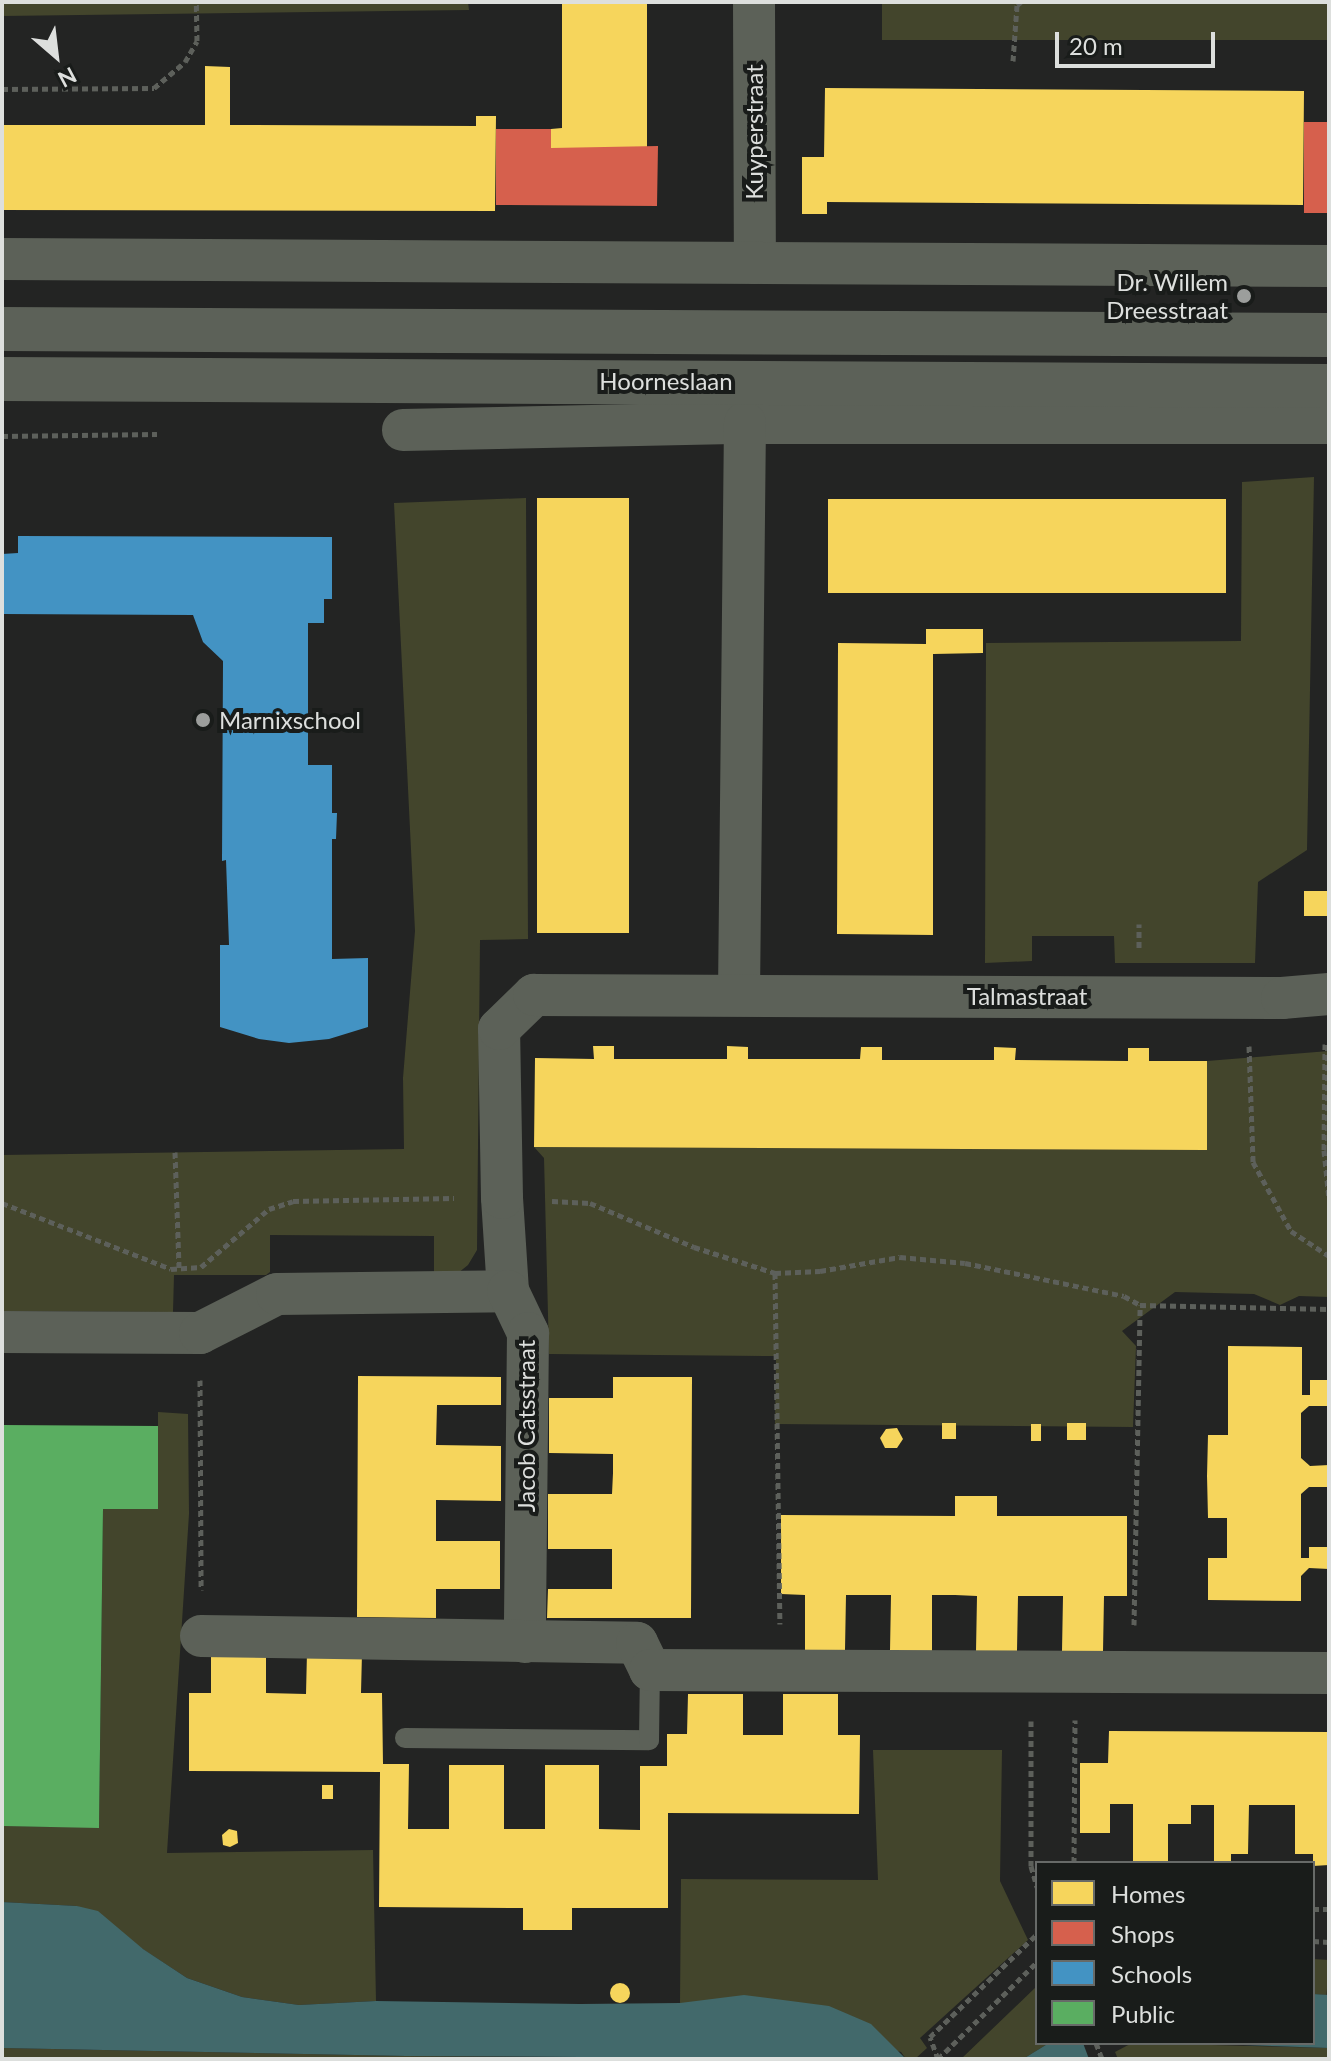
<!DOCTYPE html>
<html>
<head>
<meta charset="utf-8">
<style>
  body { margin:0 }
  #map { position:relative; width:1331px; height:2061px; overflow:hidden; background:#232423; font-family:Lato,sans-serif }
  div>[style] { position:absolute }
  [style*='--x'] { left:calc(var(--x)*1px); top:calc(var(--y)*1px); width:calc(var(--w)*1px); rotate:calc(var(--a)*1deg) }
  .green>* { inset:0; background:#43452c; transform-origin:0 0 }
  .water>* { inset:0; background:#42696b }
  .homes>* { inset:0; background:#f6d55c; transform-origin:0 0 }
  .round { border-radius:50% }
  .shops>* { inset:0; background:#d6604d; transform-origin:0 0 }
  .schools>* { inset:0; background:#4393c3 }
  .public>* { inset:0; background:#5aae61 }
  .path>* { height:5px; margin-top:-2.5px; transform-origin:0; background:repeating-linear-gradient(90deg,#5d605b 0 6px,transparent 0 10px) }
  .service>* { height:20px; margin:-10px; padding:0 10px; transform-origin:10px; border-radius:10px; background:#5c6158 }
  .minor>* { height:42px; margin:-21px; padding:0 21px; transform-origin:21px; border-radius:21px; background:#5c6158 }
  .tertiary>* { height:44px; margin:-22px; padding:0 22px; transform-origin:22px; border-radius:22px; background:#5c6158 }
  .dots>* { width:22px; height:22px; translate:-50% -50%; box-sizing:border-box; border:4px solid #191c1a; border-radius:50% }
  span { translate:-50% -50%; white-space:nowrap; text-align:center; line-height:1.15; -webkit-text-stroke:8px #191c1a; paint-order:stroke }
  .street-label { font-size:24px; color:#dddfdd }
  .poi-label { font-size:24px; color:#dddfdd }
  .right { translate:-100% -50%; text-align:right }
  .left { translate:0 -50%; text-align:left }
  .frame { position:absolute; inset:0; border:4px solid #dddfdd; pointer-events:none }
  .legend { position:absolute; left:1035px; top:1861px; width:280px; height:184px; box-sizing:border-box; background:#191c1a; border:2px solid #676a68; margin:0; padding:10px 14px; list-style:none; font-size:24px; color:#dddfdd }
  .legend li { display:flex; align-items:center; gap:16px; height:40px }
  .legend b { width:40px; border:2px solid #676a68 }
  .north { position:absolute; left:16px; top:16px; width:80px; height:80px; -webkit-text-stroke:6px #191c1a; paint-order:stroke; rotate:152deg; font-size:22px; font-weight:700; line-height:32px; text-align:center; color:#dddfdd }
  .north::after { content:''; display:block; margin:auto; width:28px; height:36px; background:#dddfdd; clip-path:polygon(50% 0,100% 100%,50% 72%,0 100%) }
  .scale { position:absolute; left:1055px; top:32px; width:160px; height:36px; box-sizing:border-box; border:4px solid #dddfdd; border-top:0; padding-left:10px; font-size:24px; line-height:28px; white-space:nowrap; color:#dddfdd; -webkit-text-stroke:6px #191c1a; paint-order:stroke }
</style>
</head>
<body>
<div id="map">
  <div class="green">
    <div style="clip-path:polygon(2px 2px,468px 2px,469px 10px,2px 16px)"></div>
    <div style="left:882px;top:2px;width:447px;height:38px"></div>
    <div style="clip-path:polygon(1314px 477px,1307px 850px,1258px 882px,1255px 963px,1115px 963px,1114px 936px,1032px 936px,1032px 961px,985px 963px,986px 643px,1241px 641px,1242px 482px)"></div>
    <div style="clip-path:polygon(526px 498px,528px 939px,480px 940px,477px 1250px,468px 1265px,458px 1273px,434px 1277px,434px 1236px,270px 1235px,270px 1272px,266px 1275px,174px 1275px,173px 1312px,2px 1311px,2px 1155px,404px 1149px,403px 1078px,415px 931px,394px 503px)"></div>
    <div style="clip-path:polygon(1329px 1051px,1329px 1297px,1299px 1296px,1280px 1305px,1254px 1294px,1175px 1292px,1122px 1331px,1136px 1346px,1133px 1427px,775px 1424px,776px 1356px,549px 1354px,544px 1158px,534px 1147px,1206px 1150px,1207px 1061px)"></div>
    <div style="clip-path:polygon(158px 1412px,188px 1414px,189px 1514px,167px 1853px,373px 1850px,376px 2001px,299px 2005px,242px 1997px,187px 1978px,77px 1906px,2px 1902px,2px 1826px,99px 1827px,103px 1509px,158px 1509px)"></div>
    <div style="clip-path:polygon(873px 1750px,1002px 1750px,1000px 1881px,1028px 1940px,920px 2038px,927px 2048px,915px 2059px,906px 2059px,901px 2052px,680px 2003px,681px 1879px,878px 1880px)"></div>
    <div style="left:1313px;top:1959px;width:16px;height:35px;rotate:4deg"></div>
    <div style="clip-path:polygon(1037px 1986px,1037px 2043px,1049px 2043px,1023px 2059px,961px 2059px)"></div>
    <div style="clip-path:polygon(1132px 2043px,1329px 2048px,1329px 2059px,1118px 2059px,1115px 2052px)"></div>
    <div style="clip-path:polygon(2px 2048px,406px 2056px,808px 2059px,2px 2059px)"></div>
  </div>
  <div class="water">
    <div style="clip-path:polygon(2px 1902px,77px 1906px,98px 1911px,143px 1949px,187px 1978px,242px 1997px,299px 2005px,376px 2001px,580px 2004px,680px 2003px,744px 1995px,829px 2006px,871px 2024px,906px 2059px,406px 2056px,2px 2048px)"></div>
    <div style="clip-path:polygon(1313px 1994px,1329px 1995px,1329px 2048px,1185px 2043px,1313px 2043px)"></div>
    <div style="clip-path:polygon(1049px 2043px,1083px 2043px,1089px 2059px,1023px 2059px)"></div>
  </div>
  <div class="homes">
    <div style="clip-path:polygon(562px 2px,647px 2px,647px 148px,551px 148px,551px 129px,562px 128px)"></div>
    <div style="clip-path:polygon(205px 66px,230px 67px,230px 125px,476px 126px,476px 116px,496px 116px,495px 211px,2px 210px,2px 125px,205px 125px)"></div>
    <div style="clip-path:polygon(825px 88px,1304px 91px,1303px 205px,827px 202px,827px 214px,802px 214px,802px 157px,824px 157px)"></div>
    <div style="left:537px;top:498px;width:92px;height:435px"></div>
    <div style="left:828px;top:499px;width:398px;height:94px"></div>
    <div style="clip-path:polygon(926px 629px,983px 629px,983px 653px,933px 654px,933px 935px,837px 934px,838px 643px,926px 644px)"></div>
    <div style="left:1304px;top:891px;width:25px;height:25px"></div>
    <div style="clip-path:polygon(593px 1046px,614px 1046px,614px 1059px,727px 1059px,727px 1046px,748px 1047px,748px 1059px,860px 1059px,861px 1047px,882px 1047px,882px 1060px,994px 1060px,994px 1047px,1016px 1048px,1015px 1060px,1128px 1061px,1128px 1048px,1149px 1048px,1149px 1061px,1207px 1061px,1207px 1150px,534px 1147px,535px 1058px,594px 1059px)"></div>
    <div style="clip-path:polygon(1228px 1346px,1302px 1347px,1302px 1395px,1310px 1395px,1310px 1380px,1329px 1380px,1329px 1406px,1309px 1406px,1301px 1413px,1301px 1458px,1310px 1466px,1329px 1465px,1329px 1487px,1309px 1487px,1301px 1494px,1301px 1558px,1309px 1558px,1309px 1547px,1329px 1547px,1329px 1569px,1309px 1568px,1301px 1576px,1301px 1601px,1208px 1600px,1208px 1558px,1227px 1558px,1227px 1518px,1208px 1518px,1207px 1476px,1208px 1435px,1228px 1435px)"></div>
    <div style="clip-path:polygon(358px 1376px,501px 1377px,501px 1405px,437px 1405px,436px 1445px,501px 1446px,501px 1501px,436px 1500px,436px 1541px,500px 1541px,500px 1589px,436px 1589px,436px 1618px,357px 1617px)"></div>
    <div style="clip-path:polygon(613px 1377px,692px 1377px,691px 1618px,547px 1618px,548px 1589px,612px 1589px,612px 1549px,548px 1549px,548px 1494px,612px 1494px,613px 1473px,613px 1454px,549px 1453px,549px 1398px,613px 1398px)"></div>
    <div style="left:956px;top:1423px;width:16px;height:14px;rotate:90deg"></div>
    <div style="left:1067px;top:1423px;width:19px;height:17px"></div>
    <div style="left:1031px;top:1424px;width:10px;height:17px"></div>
    <div style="clip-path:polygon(897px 1428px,903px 1439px,897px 1448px,885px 1448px,880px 1438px,886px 1429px)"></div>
    <div style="clip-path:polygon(955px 1496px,997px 1496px,997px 1516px,1127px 1516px,1127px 1596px,1104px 1596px,1103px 1652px,1062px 1651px,1063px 1596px,1018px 1596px,1017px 1651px,976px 1651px,977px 1596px,955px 1595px,932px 1595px,932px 1651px,890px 1651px,891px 1595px,846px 1595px,845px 1650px,805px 1650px,805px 1595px,781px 1594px,781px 1515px,955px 1516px)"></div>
    <div style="clip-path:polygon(211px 1652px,266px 1652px,266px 1693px,306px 1694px,307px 1652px,362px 1653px,361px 1693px,382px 1693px,383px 1764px,409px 1764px,408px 1829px,449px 1829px,449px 1765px,504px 1765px,504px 1829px,545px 1829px,545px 1765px,599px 1765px,599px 1829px,640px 1830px,640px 1766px,667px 1766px,667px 1734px,687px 1734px,688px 1694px,743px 1694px,743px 1735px,783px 1735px,783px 1694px,838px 1694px,838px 1735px,860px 1735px,859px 1814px,668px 1813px,668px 1908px,572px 1908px,572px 1930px,523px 1930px,523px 1908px,379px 1907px,380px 1772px,189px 1771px,189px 1693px,211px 1693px)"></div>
    <div style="clip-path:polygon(1109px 1731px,1329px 1732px,1329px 1865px,1313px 1866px,1313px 1854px,1295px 1854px,1295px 1805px,1249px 1805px,1248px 1854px,1231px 1854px,1231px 1862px,1214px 1862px,1214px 1805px,1191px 1805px,1191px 1824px,1168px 1824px,1168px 1862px,1133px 1863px,1133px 1804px,1110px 1804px,1110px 1833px,1080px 1833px,1080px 1763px,1108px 1763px)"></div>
    <div style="left:322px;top:1785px;width:11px;height:14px"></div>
    <div style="clip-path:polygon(229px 1829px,237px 1831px,238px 1843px,230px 1847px,223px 1845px,222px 1835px)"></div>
    <div class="round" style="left:610px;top:1983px;width:20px;height:20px"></div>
  </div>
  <div class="shops">
    <div style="left:1304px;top:122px;width:25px;height:91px"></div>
    <div style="clip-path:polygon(496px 129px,551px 129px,551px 148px,658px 146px,657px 206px,496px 205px)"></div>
  </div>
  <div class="schools">
    <div style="clip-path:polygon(18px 536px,332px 537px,332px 599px,324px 599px,324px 623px,308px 623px,308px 765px,332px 765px,332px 813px,337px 813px,336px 839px,332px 839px,332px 959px,368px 958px,368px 1027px,329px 1039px,289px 1043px,259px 1039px,220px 1027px,220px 945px,229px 945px,226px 860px,222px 861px,223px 661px,203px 642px,193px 615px,2px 614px,2px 554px,18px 553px)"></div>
  </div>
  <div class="public">
    <div style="clip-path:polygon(2px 1425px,158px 1426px,158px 1509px,103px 1509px,99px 1828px,2px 1826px)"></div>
  </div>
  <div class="path">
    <div style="--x:1013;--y:61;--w:56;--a:-85.9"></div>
    <div style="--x:1017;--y:5;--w:5;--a:-37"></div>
    <div style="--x:2;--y:89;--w:152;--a:-0.4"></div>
    <div style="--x:154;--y:88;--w:40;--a:-40"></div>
    <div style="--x:185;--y:62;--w:24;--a:-60"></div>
    <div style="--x:197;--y:41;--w:39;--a:-91"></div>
    <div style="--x:2;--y:436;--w:155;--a:-0.7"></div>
    <div style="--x:1139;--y:948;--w:24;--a:-90"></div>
    <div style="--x:1325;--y:1044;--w:106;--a:90.5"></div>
    <div style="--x:1324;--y:1150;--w:49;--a:84.2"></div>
    <div style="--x:1249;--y:1046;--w:116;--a:88"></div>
    <div style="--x:1253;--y:1162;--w:79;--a:61.2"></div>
    <div style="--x:1291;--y:1231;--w:45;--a:33.3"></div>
    <div style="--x:175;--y:1152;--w:116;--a:88"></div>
    <div style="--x:552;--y:1201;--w:38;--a:3"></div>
    <div style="--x:590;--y:1203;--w:113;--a:22.9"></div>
    <div style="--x:694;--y:1247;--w:85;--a:17.8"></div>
    <div style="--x:775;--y:1273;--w:45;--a:-2.5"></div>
    <div style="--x:820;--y:1271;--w:81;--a:-9.9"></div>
    <div style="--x:900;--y:1257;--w:65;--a:5.3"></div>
    <div style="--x:965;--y:1263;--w:162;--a:11.7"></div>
    <div style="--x:1124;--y:1296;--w:18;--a:29"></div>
    <div style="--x:1140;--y:1305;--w:189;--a:1.2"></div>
    <div style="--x:2;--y:1203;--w:181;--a:21.3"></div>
    <div style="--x:171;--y:1269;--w:30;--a:-4"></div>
    <div style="--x:201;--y:1267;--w:89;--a:-40.5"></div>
    <div style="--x:269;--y:1209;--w:25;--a:-18"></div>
    <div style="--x:293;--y:1201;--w:161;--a:-1.1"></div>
    <div style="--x:775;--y:1273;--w:351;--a:89.2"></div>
    <div style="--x:200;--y:1380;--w:210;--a:89.7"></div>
    <div style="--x:1134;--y:1625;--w:320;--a:-88.9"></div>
    <div style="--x:1031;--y:1721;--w:145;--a:90"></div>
    <div style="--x:1031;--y:1866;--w:22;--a:74"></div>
    <div style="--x:1074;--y:1863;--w:143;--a:-89.6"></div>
    <div style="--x:1313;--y:1909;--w:16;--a:0"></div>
    <div style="--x:1313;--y:1941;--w:16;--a:4"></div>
    <div style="--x:1096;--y:2043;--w:17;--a:69"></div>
    <div style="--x:938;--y:2059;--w:23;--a:-110"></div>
    <div style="--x:930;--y:2037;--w:149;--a:-43.9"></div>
    <div style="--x:938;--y:2059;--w:139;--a:-44.4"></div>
  </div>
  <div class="service">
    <div style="--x:405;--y:1738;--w:244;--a:0.5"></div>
    <div style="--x:649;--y:1740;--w:70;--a:-89.2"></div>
  </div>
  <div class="minor">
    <div style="--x:754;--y:2;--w:261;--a:89.8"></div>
    <div style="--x:2;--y:259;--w:1327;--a:0.3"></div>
    <div style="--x:403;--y:430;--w:342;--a:-1.2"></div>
    <div style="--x:745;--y:423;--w:584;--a:0"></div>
    <div style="--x:739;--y:994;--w:571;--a:-89.4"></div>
    <div style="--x:508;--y:1291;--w:93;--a:-93.7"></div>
    <div style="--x:502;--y:1198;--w:169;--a:-91"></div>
    <div style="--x:499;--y:1029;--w:49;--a:-44.2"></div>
    <div style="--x:534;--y:995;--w:748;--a:0.23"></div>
    <div style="--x:1282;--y:998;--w:47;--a:-4.9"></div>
    <div style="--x:2;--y:1332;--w:198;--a:0.3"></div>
    <div style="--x:200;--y:1333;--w:86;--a:-26.9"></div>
    <div style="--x:277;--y:1294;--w:231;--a:-0.7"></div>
    <div style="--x:508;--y:1291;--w:47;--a:64.5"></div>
    <div style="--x:528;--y:1333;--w:309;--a:90.6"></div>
    <div style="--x:201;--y:1636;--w:436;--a:0.9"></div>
    <div style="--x:637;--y:1643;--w:30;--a:64"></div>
    <div style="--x:650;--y:1670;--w:679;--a:0.25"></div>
  </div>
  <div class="tertiary">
    <div style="--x:2;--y:329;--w:1327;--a:0.26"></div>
    <div style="--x:2;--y:379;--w:1327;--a:0.3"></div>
  </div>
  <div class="dots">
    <div style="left:1244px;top:296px;background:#9c9e9c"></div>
    <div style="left:203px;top:720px;background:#9c9e9c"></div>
  </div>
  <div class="street-label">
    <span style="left:754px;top:132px;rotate:-90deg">Kuyperstraat</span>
    <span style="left:666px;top:381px">Hoorneslaan</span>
    <span style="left:1027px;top:996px">Talmastraat</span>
    <span style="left:526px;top:1426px;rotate:-90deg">Jacob Catsstraat</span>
  </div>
  <div class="poi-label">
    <span class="right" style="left:1228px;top:296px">Dr. Willem<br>Dreesstraat</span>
    <span class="left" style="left:219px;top:720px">Marnixschool</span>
  </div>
  <div class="frame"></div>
  <ul class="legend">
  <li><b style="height:22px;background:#f6d55c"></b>Homes</li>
  <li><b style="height:22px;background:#d6604d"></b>Shops</li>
  <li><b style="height:22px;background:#4393c3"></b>Schools</li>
  <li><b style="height:22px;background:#5aae61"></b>Public</li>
  </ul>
  <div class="north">N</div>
  <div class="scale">20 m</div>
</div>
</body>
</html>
